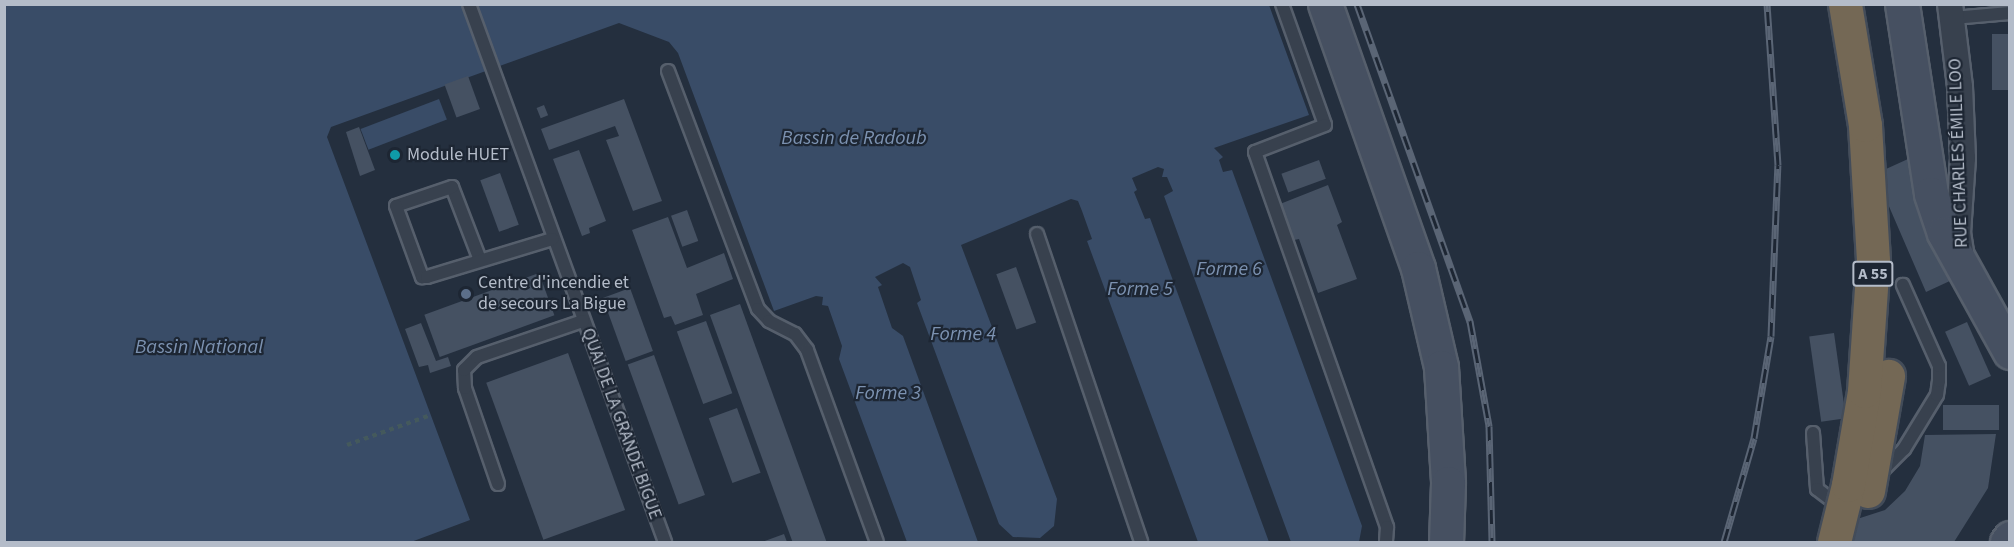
<!DOCTYPE html>
<html>
<head>
<meta charset="utf-8">
<style>
  body { margin:0 }
  #map { position:relative; width:2014px; height:547px; overflow:hidden; background:#242f3e; font-family:"Source Sans 3",sans-serif }
  div>[style] { position:absolute }
  [style*='--x'] { left:calc(var(--x)*1px); top:calc(var(--y)*1px); width:calc(var(--w)*1px); rotate:calc(var(--a)*1deg) }
  .water>* { inset:0; background:#394c67; transform-origin:0 0 }
  .building>* { inset:0; background:#455162; transform-origin:0 0 }
  .path>* { height:4px; margin-top:-2px; transform-origin:0; background:repeating-linear-gradient(90deg,#44595c 0 4.5px,transparent 0 9px) }
  .roads { filter:drop-shadow(2px 0 #565f6c) drop-shadow(-2px 0 #565f6c) drop-shadow(0 2px #565f6c) drop-shadow(0 -2px #565f6c) }
  .lane>* { height:12px; margin:-6px; padding:0 6px; transform-origin:6px; border-radius:6px; background:#38414e }
  .street>* { height:24px; margin:-12px; padding:0 12px; transform-origin:12px; border-radius:12px; background:#38414e }
  .secondary>* { height:33px; margin:-16.5px; padding:0 16.5px; transform-origin:16.5px; border-radius:16.5px; background:#465061 }
  .rail>* { height:7px; margin-top:-3.5px; transform-origin:0; background:repeating-linear-gradient(90deg,#1d2633 0 14px,#5a6575 0 28px); box-sizing:border-box; border-block:2px solid #5a6575 }
  .bridges { filter:drop-shadow(2px 0 #434c59) drop-shadow(-2px 0 #434c59) drop-shadow(0 2px #434c59) drop-shadow(0 -2px #434c59) }
  .highway-bridge>* { height:33px; margin:-16.5px; padding:0 16.5px; transform-origin:16.5px; border-radius:16.5px; background:#746855 }
  .dots>* { width:16px; height:16px; translate:-50% -50%; box-sizing:border-box; border:3px solid #1d2633; border-radius:50% }
  span { translate:-50% -50%; white-space:nowrap; text-align:center; line-height:1.15; -webkit-text-stroke:4.5px #1d2633; paint-order:stroke }
  .shield-label span { padding:2px 4px; background:#1d2633; border:2px solid; border-radius:4px; -webkit-text-stroke-width:0 }
  .shield-label { font-size:16px; color:#b4bcc9; font-weight:700 }
  .street-label { font-size:18px; color:#b4bcc9 }
  .poi-label { font-size:18px; color:#b4bcc9 }
  .left { translate:0 -50%; text-align:left }
  .water-label { font-size:20px; color:#7c92b1; font-style:italic }
  .frame { position:absolute; inset:0; border:6px solid #b4bcc9; pointer-events:none }
</style>
</head>
<body>
<div id="map">
  <div class="water">
    <div style="clip-path:polygon(4px 5px,1269px 5px,1309px 115px,1214px 148px,1223px 157px,1219px 160px,1223px 172px,1232px 170px,1362px 526px,1359px 542px,1291px 542px,1164px 196px,1173px 191px,1167px 177px,1162px 177px,1164px 169px,1158px 167px,1132px 178px,1137px 190px,1134px 192px,1145px 219px,1150px 218px,1269px 542px,1198px 542px,1087px 241px,1092px 239px,1082px 211px,1078px 201px,1071px 199px,961px 245px,1057px 499px,1054px 526px,1040px 538px,1013px 537px,999px 524px,917px 303px,921px 300px,910px 267px,903px 263px,875px 277px,882px 285px,878px 287px,892px 328px,903px 336px,978px 542px,907px 542px,839px 359px,842px 346px,828px 306px,822px 305px,823px 297px,816px 296px,774px 311px,678px 53px,669px 42px,619px 23px,331px 127px,327px 137px,470px 520px,411px 542px,5px 542px)"></div>
    <div style="left:439px;top:99px;width:22px;height:84px;rotate:69deg"></div>
  </div>
  <div class="building">
    <div style="left:1992px;top:34px;width:18px;height:56px"></div>
    <div style="left:468px;top:76px;width:35px;height:25px;rotate:70deg"></div>
    <div style="clip-path:polygon(624px 99px,662px 201px,633px 211px,606px 140px,619px 136px,615px 126px,549px 150px,541px 129px)"></div>
    <div style="left:544px;top:105px;width:11px;height:8px;rotate:68deg"></div>
    <div style="clip-path:polygon(359px 127px,375px 170px,360px 176px,346px 132px)"></div>
    <div style="clip-path:polygon(579px 150px,606px 221px,589px 228px,590px 233px,582px 236px,553px 159px)"></div>
    <div style="clip-path:polygon(1908px 159px,1919px 202px,1952px 280px,1926px 292px,1875px 174px)"></div>
    <div style="left:1319px;top:160px;width:20px;height:40px;rotate:70deg"></div>
    <div style="left:500px;top:173px;width:55px;height:21px;rotate:70deg"></div>
    <div style="clip-path:polygon(1328px 185px,1342px 222px,1337px 225px,1357px 279px,1318px 293px,1299px 239px,1294px 240px,1280px 204px)"></div>
    <div style="left:687px;top:210px;width:33px;height:17px;rotate:70deg"></div>
    <div style="clip-path:polygon(668px 217px,687px 268px,724px 253px,733px 279px,696px 294px,703px 315px,675px 325px,671px 316px,664px 318px,632px 230px)"></div>
    <div style="left:1016px;top:267px;width:59px;height:21px;rotate:70deg"></div>
    <div style="left:539px;top:273px;width:45px;height:122px;rotate:70deg"></div>
    <div style="left:630px;top:288px;width:67px;height:29px;rotate:70deg"></div>
    <div style="left:740px;top:304px;width:254px;height:32px;rotate:70deg"></div>
    <div style="left:706px;top:321px;width:77px;height:31px;rotate:70deg"></div>
    <div style="left:1967px;top:322px;width:59px;height:24px;rotate:66deg"></div>
    <div style="clip-path:polygon(421px 323px,436px 361px,448px 357px,451px 366px,430px 373px,428px 365px,419px 367px,405px 329px)"></div>
    <div style="left:1834px;top:333px;width:86px;height:25px;rotate:82deg"></div>
    <div style="left:568px;top:353px;width:167px;height:87px;rotate:70deg"></div>
    <div style="left:654px;top:355px;width:149px;height:28px;rotate:70deg"></div>
    <div style="left:1999px;top:405px;width:25px;height:56px;rotate:90deg"></div>
    <div style="left:737px;top:408px;width:69px;height:30px;rotate:70deg"></div>
    <div style="clip-path:polygon(1996px 434px,1988px 488px,1954px 542px,1854px 542px,1854px 520px,1885px 510px,1905px 491px,1920px 466px,1925px 435px)"></div>
    <div style="clip-path:polygon(784px 534px,787px 542px,762px 542px)"></div>
  </div>
  <div class="path">
    <div style="--x:347;--y:445;--w:89;--a:-19.7"></div>
  </div>
  <div class="roads">
    <div class="lane">
      <div style="--x:469;--y:4;--w:573;--a:69.98"></div>
      <div style="--x:1282;--y:4;--w:128;--a:70.4"></div>
      <div style="--x:1325;--y:125;--w:75;--a:158.9"></div>
      <div style="--x:1255;--y:152;--w:398;--a:70.6"></div>
      <div style="--x:1387;--y:527;--w:15;--a:94"></div>
      <div style="--x:1953;--y:18;--w:57;--a:-5"></div>
      <div style="--x:668;--y:71;--w:254;--a:69.3"></div>
      <div style="--x:758;--y:309;--w:16;--a:47"></div>
      <div style="--x:769;--y:321;--w:29;--a:27"></div>
      <div style="--x:795;--y:334;--w:20;--a:53"></div>
      <div style="--x:807;--y:350;--w:204;--a:70"></div>
      <div style="--x:1037;--y:234;--w:325;--a:71.3"></div>
      <div style="--x:480;--y:260;--w:78;--a:-111"></div>
      <div style="--x:452;--y:187;--w:59;--a:161.3"></div>
      <div style="--x:396;--y:206;--w:76;--a:69.9"></div>
      <div style="--x:422;--y:277;--w:5;--a:0"></div>
      <div style="--x:427;--y:277;--w:131;--a:-16.9"></div>
      <div style="--x:1813;--y:433;--w:56;--a:85.9"></div>
      <div style="--x:1817;--y:489;--w:26;--a:37"></div>
      <div style="--x:1877;--y:476;--w:38;--a:-45"></div>
      <div style="--x:1904;--y:449;--w:63;--a:-58.6"></div>
      <div style="--x:1937;--y:395;--w:14;--a:-82"></div>
      <div style="--x:1939;--y:381;--w:15;--a:-90"></div>
      <div style="--x:1939;--y:366;--w:89;--a:-114"></div>
      <div style="--x:498;--y:484;--w:102;--a:-109"></div>
      <div style="--x:465;--y:388;--w:18;--a:-93"></div>
      <div style="--x:464;--y:370;--w:18;--a:-45"></div>
      <div style="--x:477;--y:357;--w:112;--a:-18.8"></div>
    </div>
    <div class="street">
      <div style="--x:1950;--y:4;--w:84;--a:83.1"></div>
      <div style="--x:1960;--y:87;--w:71;--a:87.6"></div>
      <div style="--x:1963;--y:158;--w:75;--a:93.8"></div>
      <div style="--x:1958;--y:233;--w:24;--a:81"></div>
    </div>
    <div class="secondary">
      <div style="--x:1325;--y:4;--w:280;--a:70.6"></div>
      <div style="--x:1418;--y:268;--w:102;--a:76.9"></div>
      <div style="--x:1441;--y:367;--w:116;--a:86.5"></div>
      <div style="--x:1448;--y:483;--w:59;--a:91.9"></div>
      <div style="--x:1902;--y:4;--w:192;--a:81.3"></div>
      <div style="--x:1931;--y:194;--w:41;--a:71.6"></div>
      <div style="--x:1944;--y:233;--w:136;--a:61"></div>
      <div style="--x:2007;--y:542;--w:5;--a:-53"></div>
    </div>
  </div>
  <div class="rail">
    <div style="--x:1357;--y:4;--w:337;--a:70.4"></div>
    <div style="--x:1470;--y:321;--w:107;--a:79.7"></div>
    <div style="--x:1489;--y:426;--w:116;--a:88.5"></div>
    <div style="--x:1724;--y:542;--w:108;--a:-73.9"></div>
    <div style="--x:1754;--y:438;--w:103;--a:-80.5"></div>
    <div style="--x:1771;--y:336;--w:171;--a:-87.7"></div>
    <div style="--x:1778;--y:165;--w:161;--a:-93.9"></div>
  </div>
  <div class="bridges">
    <div class="highway-bridge">
      <div style="--x:1868;--y:491;--w:117;--a:-80.1"></div>
      <div style="--x:1834;--y:542;--w:59;--a:-76.2"></div>
      <div style="--x:1848;--y:485;--w:95;--a:-80.3"></div>
      <div style="--x:1864;--y:391;--w:131;--a:-86.1"></div>
      <div style="--x:1873;--y:260;--w:135;--a:-93.4"></div>
      <div style="--x:1865;--y:125;--w:123;--a:-99.4"></div>
    </div>
  </div>
  <div class="dots">
    <div style="left:395px;top:155px;background:#0f9aa8"></div>
    <div style="left:466px;top:294px;background:#5c6f8a"></div>
  </div>
  <div class="shield-label">
    <span style="left:1873px;top:274px">A 55</span>
  </div>
  <div class="street-label">
    <span style="left:1959px;top:153px;rotate:-92deg">RUE CHARLES ÉMILE LOO</span>
    <span style="left:621px;top:424px;rotate:70deg">QUAI DE LA GRANDE BIGUE</span>
  </div>
  <div class="poi-label">
    <span class="left" style="left:407px;top:155px">Module HUET</span>
    <span class="left" style="left:478px;top:294px">Centre d'incendie et<br>de secours La Bigue</span>
  </div>
  <div class="water-label">
    <span style="left:854px;top:138px">Bassin de Radoub</span>
    <span style="left:1229px;top:269px">Forme 6</span>
    <span style="left:1140px;top:289px">Forme 5</span>
    <span style="left:963px;top:334px">Forme 4</span>
    <span style="left:199px;top:347px">Bassin National</span>
    <span style="left:888px;top:393px">Forme 3</span>
  </div>
  <div class="frame"></div>
</div>
</body>
</html>
